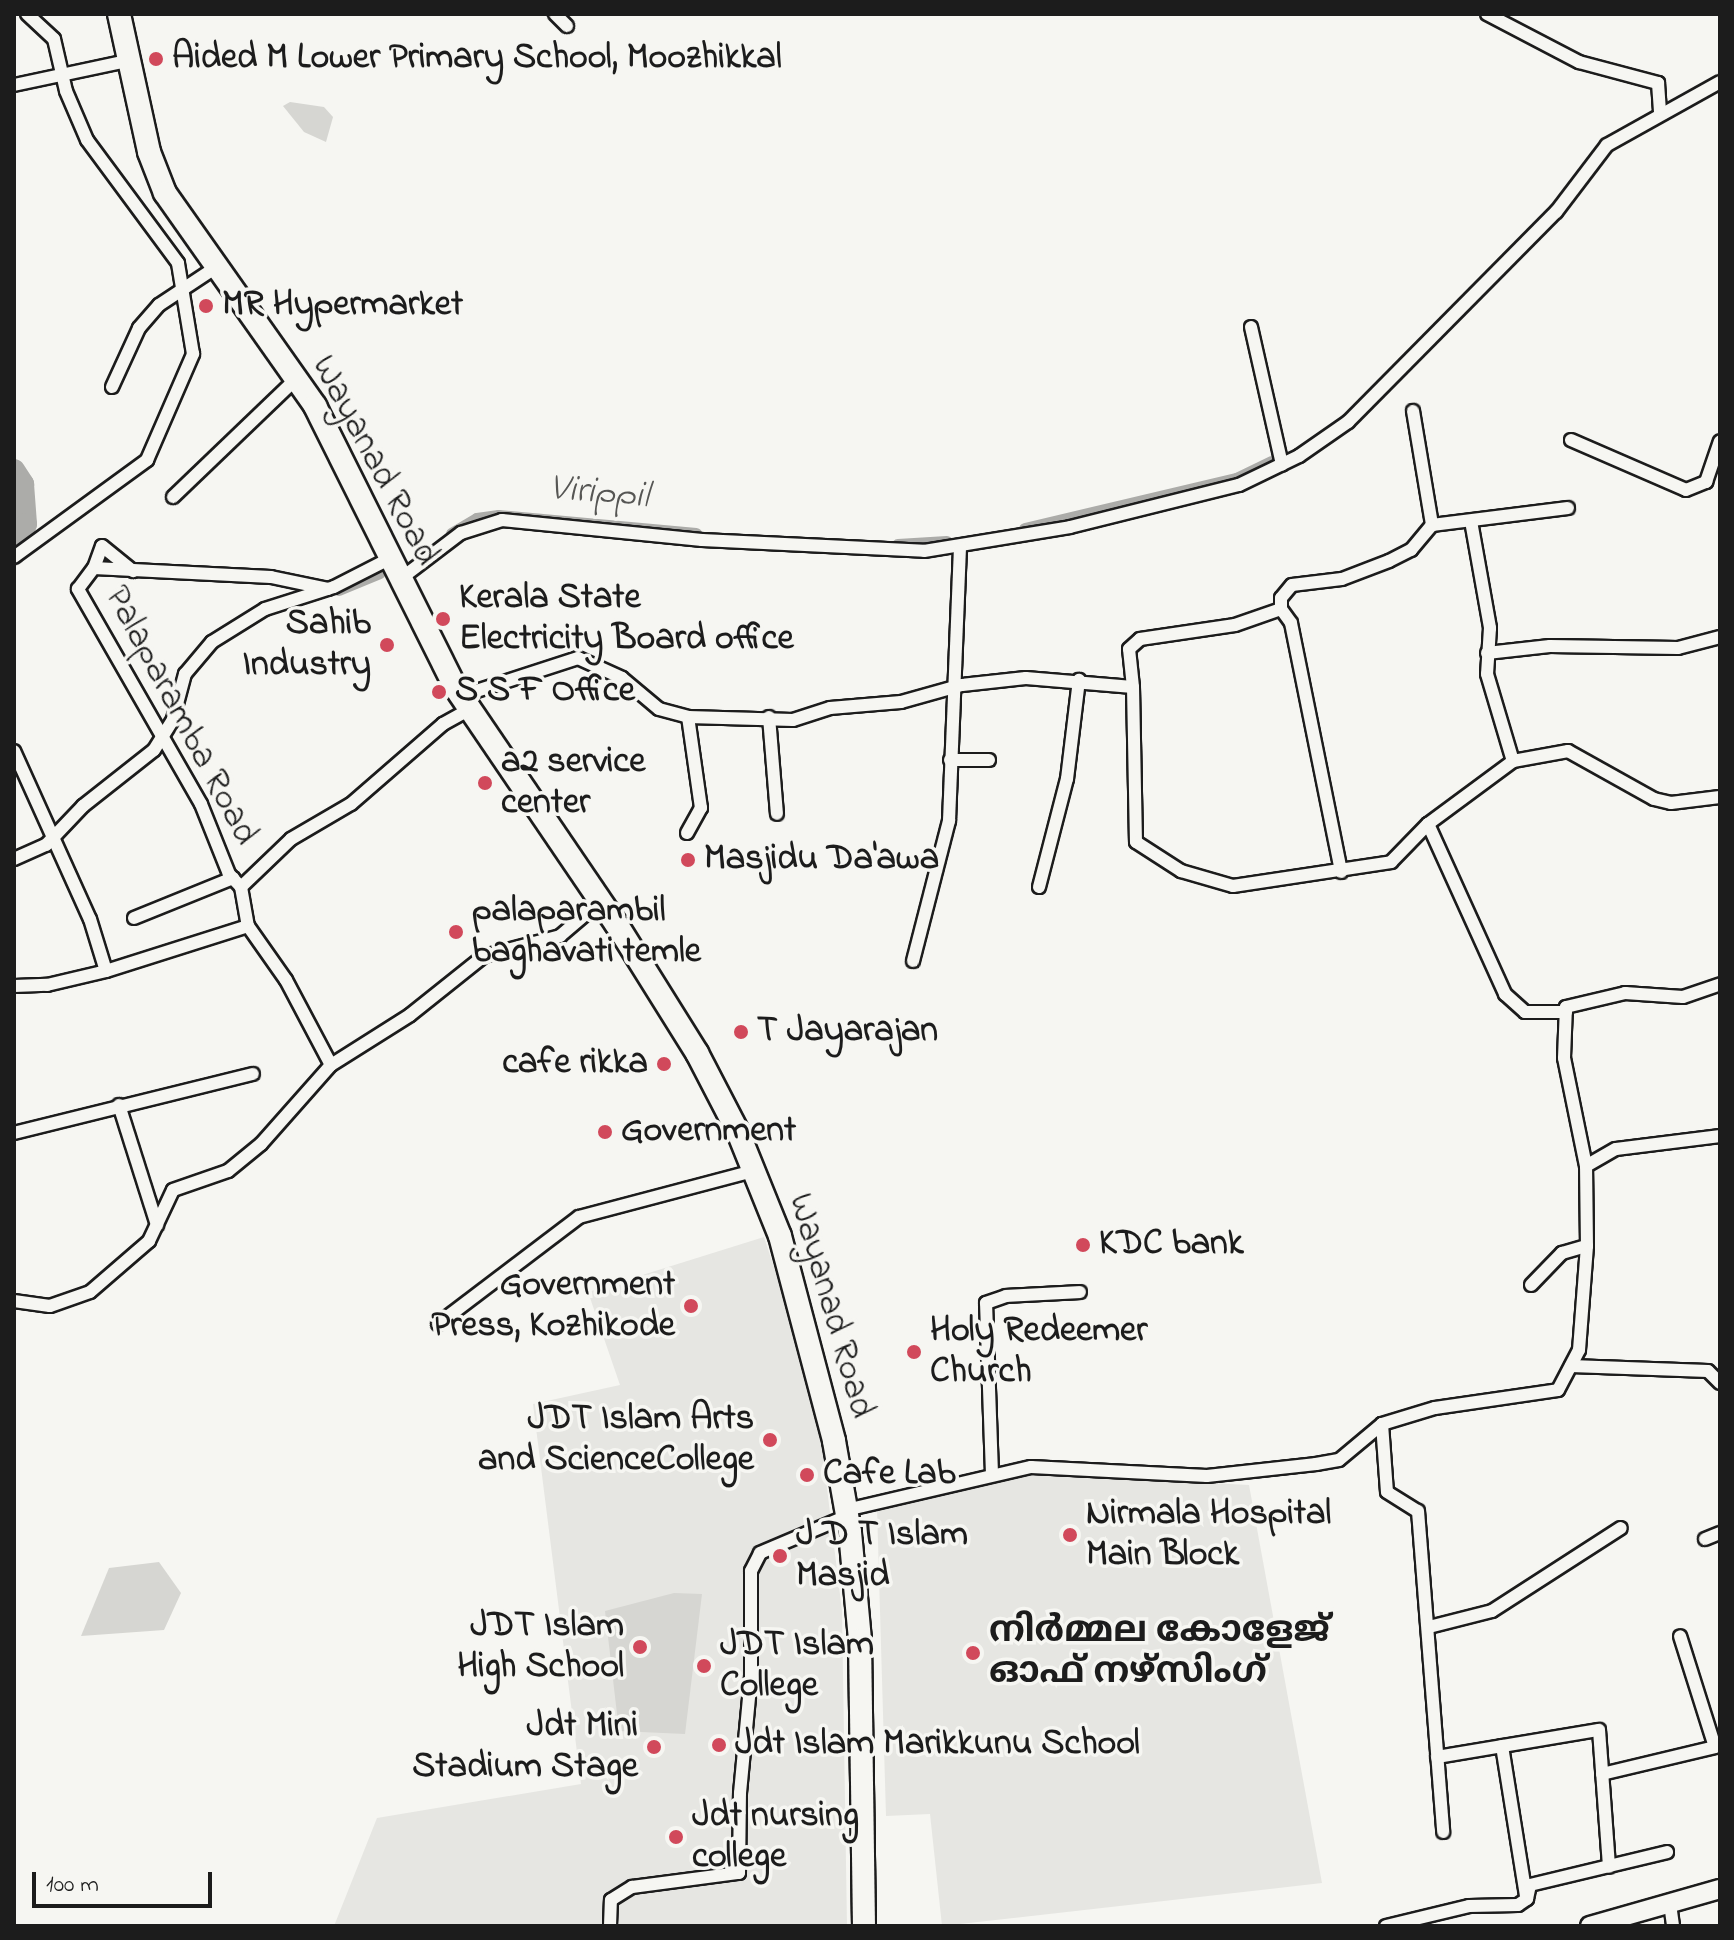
<!DOCTYPE html>
<html>
<head>
<meta charset="utf-8">
<style>
  body { margin:0 }
  #map { position:relative; width:1734px; height:1940px; overflow:hidden; background:#f6f6f2; font-family:"Indie Flower","Noto Sans Malayalam",sans-serif }
  div>[style] { position:absolute }
  [style*='--x'] { left:calc(var(--x)*1px); top:calc(var(--y)*1px); width:calc(var(--w)*1px); rotate:calc(var(--a)*1deg) }
  .built>* { inset:0; background:#e6e6e2 }
  .green>* { inset:0; background:#d6d6d2 }
  .canal>* { height:12px; margin:-6px; padding:0 6px; transform-origin:6px; border-radius:6px; background:#acaca9 }
  .river>* { height:22px; margin:-11px; padding:0 11px; transform-origin:11px; border-radius:11px; background:#acaca9 }
  .roads { filter:drop-shadow(2px 0 #1c1c1c) drop-shadow(-2px 0 #1c1c1c) drop-shadow(0 2px #1c1c1c) drop-shadow(0 -2px #1c1c1c) }
  .street>* { height:12px; margin:-6px; padding:0 6px; transform-origin:6px; border-radius:6px; background:#f6f6f2 }
  .secondary>* { height:18px; margin:-9px; padding:0 9px; transform-origin:9px; border-radius:9px; background:#f6f6f2 }
  .highway>* { height:22px; margin:-11px; padding:0 11px; transform-origin:11px; border-radius:11px; background:#f6f6f2 }
  .dots>* { width:22px; height:22px; translate:-50% -50%; box-sizing:border-box; border:4px solid #f6f6f2; border-radius:50% }
  span { translate:-50% -50%; white-space:nowrap; text-align:center; line-height:1.15; -webkit-text-stroke:7px #f6f6f2; paint-order:stroke }
  .poi-label { font-size:36px; color:#1c1c1c; font-weight:700 }
  .left { translate:0 -50%; text-align:left }
  .right { translate:-100% -50%; text-align:right }
  .street-label { font-size:36px; color:#1c1c1c }
  .water-label { font-size:38px; color:#565654; font-style:italic }
  .frame { position:absolute; inset:0; border:16px solid #1c1c1c; pointer-events:none }
  .scale { position:absolute; left:32px; top:1872px; width:180px; height:36px; box-sizing:border-box; border:4px solid #1c1c1c; border-top:0; padding-left:10px; font-size:24px; line-height:28px; white-space:nowrap; color:#1c1c1c; -webkit-text-stroke:6px #f6f6f2; paint-order:stroke }
</style>
</head>
<body>
<div id="map">
  <div class="built">
    <div style="clip-path:polygon(764px 1237px,801px 1348px,821px 1439px,842px 1611px,847px 1926px,334px 1926px,377px 1818px,581px 1784px,533px 1404px,620px 1385px,588px 1292px)"></div>
    <div style="clip-path:polygon(1021px 1473px,1249px 1485px,1322px 1883px,942px 1926px,930px 1814px,886px 1816px,877px 1508px)"></div>
  </div>
  <div class="green">
    <div style="clip-path:polygon(290px 102px,324px 107px,333px 117px,326px 142px,304px 132px,283px 106px)"></div>
    <div style="clip-path:polygon(159px 1562px,181px 1593px,164px 1630px,81px 1636px,109px 1568px)"></div>
    <div style="clip-path:polygon(674px 1593px,702px 1594px,685px 1734px,619px 1731px,605px 1611px)"></div>
  </div>
  <div class="canal">
    <div style="--x:1025;--y:529;--w:218;--a:-13.3"></div>
    <div style="--x:1237;--y:479;--w:39;--a:-26"></div>
    <div style="--x:452;--y:534;--w:29;--a:-31"></div>
    <div style="--x:477;--y:519;--w:22;--a:-8"></div>
    <div style="--x:499;--y:516;--w:198;--a:5.2"></div>
    <div style="--x:898;--y:545;--w:49;--a:-3.5"></div>
    <div style="--x:339;--y:590;--w:44;--a:-22.5"></div>
  </div>
  <div class="river">
    <div style="--x:14;--y:470;--w:17;--a:57"></div>
    <div style="--x:23;--y:484;--w:40;--a:85.7"></div>
    <div style="--x:26;--y:524;--w:33;--a:111"></div>
  </div>
  <div class="roads">
    <div class="street">
      <div style="--x:555;--y:14;--w:17;--a:45"></div>
      <div style="--x:1487;--y:14;--w:104;--a:27.6"></div>
      <div style="--x:1579;--y:62;--w:82;--a:14.9"></div>
      <div style="--x:1658;--y:83;--w:29;--a:86"></div>
      <div style="--x:14;--y:85;--w:116;--a:-12"></div>
      <div style="--x:1251;--y:327;--w:141;--a:77.3"></div>
      <div style="--x:112;--y:387;--w:65;--a:-65.4"></div>
      <div style="--x:139;--y:328;--w:30;--a:-49"></div>
      <div style="--x:159;--y:305;--w:67;--a:-33.5"></div>
      <div style="--x:1413;--y:411;--w:116;--a:80.5"></div>
      <div style="--x:1571;--y:440;--w:125;--a:23.5"></div>
      <div style="--x:1686;--y:490;--w:22;--a:-22"></div>
      <div style="--x:1706;--y:482;--w:43;--a:-71.1"></div>
      <div style="--x:173;--y:497;--w:170;--a:-43.8"></div>
      <div style="--x:1471;--y:521;--w:109;--a:79.9"></div>
      <div style="--x:1490;--y:628;--w:46;--a:93.7"></div>
      <div style="--x:1487;--y:674;--w:91;--a:73.4"></div>
      <div style="--x:14;--y:557;--w:165;--a:-36.1"></div>
      <div style="--x:147;--y:460;--w:116;--a:-66.5"></div>
      <div style="--x:193;--y:354;--w:92;--a:-99.4"></div>
      <div style="--x:178;--y:263;--w:153;--a:-126.5"></div>
      <div style="--x:87;--y:140;--w:53;--a:-113.2"></div>
      <div style="--x:66;--y:91;--w:53;--a:-103"></div>
      <div style="--x:54;--y:39;--w:37;--a:-137"></div>
      <div style="--x:94;--y:568;--w:23;--a:-70"></div>
      <div style="--x:102;--y:546;--w:40;--a:39"></div>
      <div style="--x:399;--y:580;--w:78;--a:-37.2"></div>
      <div style="--x:461;--y:533;--w:43;--a:-17.6"></div>
      <div style="--x:502;--y:520;--w:201;--a:5.7"></div>
      <div style="--x:702;--y:540;--w:222;--a:2.8"></div>
      <div style="--x:924;--y:551;--w:148;--a:-9.3"></div>
      <div style="--x:1070;--y:527;--w:174;--a:-14"></div>
      <div style="--x:1239;--y:485;--w:67;--a:-25.8"></div>
      <div style="--x:1299;--y:456;--w:60;--a:-34.8"></div>
      <div style="--x:1348;--y:422;--w:296;--a:-45.3"></div>
      <div style="--x:1556;--y:212;--w:84;--a:-52.7"></div>
      <div style="--x:1607;--y:145;--w:129;--a:-29.1"></div>
      <div style="--x:1281;--y:609;--w:11;--a:-90"></div>
      <div style="--x:1281;--y:598;--w:17;--a:-50"></div>
      <div style="--x:1292;--y:585;--w:50;--a:-6.8"></div>
      <div style="--x:1342;--y:579;--w:50;--a:-21"></div>
      <div style="--x:1389;--y:561;--w:25;--a:-27"></div>
      <div style="--x:1411;--y:550;--w:33;--a:-50"></div>
      <div style="--x:1432;--y:525;--w:137;--a:-7.1"></div>
      <div style="--x:1487;--y:653;--w:63;--a:-6.3"></div>
      <div style="--x:1550;--y:646;--w:128;--a:0.9"></div>
      <div style="--x:1678;--y:648;--w:43;--a:-14.7"></div>
      <div style="--x:1133;--y:687;--w:155;--a:88.9"></div>
      <div style="--x:1136;--y:842;--w:54;--a:32.8"></div>
      <div style="--x:1181;--y:871;--w:54;--a:16.1"></div>
      <div style="--x:1233;--y:886;--w:160;--a:-8.6"></div>
      <div style="--x:1391;--y:862;--w:53;--a:-45.8"></div>
      <div style="--x:1428;--y:824;--w:106;--a:-36.5"></div>
      <div style="--x:1513;--y:761;--w:56;--a:-10.3"></div>
      <div style="--x:1568;--y:751;--w:98;--a:29.2"></div>
      <div style="--x:1654;--y:799;--w:17;--a:13"></div>
      <div style="--x:1671;--y:803;--w:49;--a:-7"></div>
      <div style="--x:461;--y:696;--w:123;--a:-18"></div>
      <div style="--x:578;--y:658;--w:48;--a:24.4"></div>
      <div style="--x:622;--y:678;--w:48;--a:40"></div>
      <div style="--x:659;--y:709;--w:30;--a:15"></div>
      <div style="--x:688;--y:717;--w:105;--a:1.6"></div>
      <div style="--x:793;--y:720;--w:39;--a:-18"></div>
      <div style="--x:830;--y:708;--w:71;--a:-4.8"></div>
      <div style="--x:901;--y:702;--w:63;--a:-15.6"></div>
      <div style="--x:962;--y:685;--w:64;--a:-6.2"></div>
      <div style="--x:1026;--y:678;--w:107;--a:4.8"></div>
      <div style="--x:1133;--y:687;--w:38;--a:-96"></div>
      <div style="--x:1129;--y:649;--w:15;--a:-42"></div>
      <div style="--x:1140;--y:639;--w:96;--a:-8.4"></div>
      <div style="--x:1235;--y:625;--w:49;--a:-19.2"></div>
      <div style="--x:1281;--y:609;--w:17;--a:54"></div>
      <div style="--x:1291;--y:623;--w:254;--a:78.6"></div>
      <div style="--x:769;--y:717;--w:97;--a:85.3"></div>
      <div style="--x:14;--y:751;--w:184;--a:65.7"></div>
      <div style="--x:90;--y:919;--w:54;--a:72.9"></div>
      <div style="--x:950;--y:760;--w:39;--a:0"></div>
      <div style="--x:1428;--y:824;--w:187;--a:65.6"></div>
      <div style="--x:1505;--y:994;--w:27;--a:42"></div>
      <div style="--x:1525;--y:1012;--w:41;--a:0"></div>
      <div style="--x:687;--y:833;--w:29;--a:-61"></div>
      <div style="--x:701;--y:808;--w:92;--a:-98.1"></div>
      <div style="--x:14;--y:859;--w:35;--a:-24"></div>
      <div style="--x:46;--y:845;--w:54;--a:-46.5"></div>
      <div style="--x:83;--y:806;--w:90;--a:-38.3"></div>
      <div style="--x:154;--y:750;--w:36;--a:-58"></div>
      <div style="--x:173;--y:719;--w:47;--a:-75.1"></div>
      <div style="--x:185;--y:674;--w:42;--a:-49.8"></div>
      <div style="--x:212;--y:642;--w:62;--a:-31.9"></div>
      <div style="--x:265;--y:609;--w:72;--a:-17.7"></div>
      <div style="--x:334;--y:587;--w:62;--a:-27"></div>
      <div style="--x:241;--y:887;--w:18;--a:-133"></div>
      <div style="--x:229;--y:874;--w:75;--a:-111.8"></div>
      <div style="--x:201;--y:804;--w:248;--a:-119.8"></div>
      <div style="--x:78;--y:589;--w:26;--a:-53"></div>
      <div style="--x:94;--y:568;--w:177;--a:2.9"></div>
      <div style="--x:271;--y:577;--w:58;--a:11.9"></div>
      <div style="--x:241;--y:887;--w:69;--a:-43.8"></div>
      <div style="--x:291;--y:839;--w:69;--a:-30.3"></div>
      <div style="--x:351;--y:804;--w:122;--a:-41"></div>
      <div style="--x:443;--y:724;--w:31;--a:-29"></div>
      <div style="--x:241;--y:887;--w:40;--a:80"></div>
      <div style="--x:248;--y:926;--w:66;--a:54.9"></div>
      <div style="--x:286;--y:980;--w:96;--a:62.1"></div>
      <div style="--x:1039;--y:887;--w:112;--a:-75.5"></div>
      <div style="--x:1067;--y:779;--w:100;--a:-83.1"></div>
      <div style="--x:134;--y:918;--w:107;--a:-22"></div>
      <div style="--x:913;--y:961;--w:145;--a:-75.6"></div>
      <div style="--x:949;--y:821;--w:274;--a:-87.7"></div>
      <div style="--x:14;--y:986;--w:33;--a:-2"></div>
      <div style="--x:47;--y:985;--w:61;--a:-13.3"></div>
      <div style="--x:106;--y:971;--w:149;--a:-17.6"></div>
      <div style="--x:119;--y:1105;--w:126;--a:72.4"></div>
      <div style="--x:14;--y:1133;--w:246;--a:-13.9"></div>
      <div style="--x:1586;--y:1166;--w:34;--a:-30"></div>
      <div style="--x:1616;--y:1149;--w:105;--a:-7.1"></div>
      <div style="--x:1531;--y:1285;--w:45;--a:-45.9"></div>
      <div style="--x:1562;--y:1253;--w:26;--a:-16"></div>
      <div style="--x:14;--y:1301;--w:36;--a:8"></div>
      <div style="--x:50;--y:1306;--w:42;--a:-19.3"></div>
      <div style="--x:90;--y:1292;--w:78;--a:-40.8"></div>
      <div style="--x:149;--y:1241;--w:56;--a:-64.8"></div>
      <div style="--x:173;--y:1190;--w:58;--a:-19.1"></div>
      <div style="--x:228;--y:1171;--w:43;--a:-39.3"></div>
      <div style="--x:261;--y:1144;--w:106;--a:-48.5"></div>
      <div style="--x:331;--y:1065;--w:93;--a:-32.3"></div>
      <div style="--x:410;--y:1015;--w:95;--a:-38.6"></div>
      <div style="--x:484;--y:956;--w:79;--a:-14.7"></div>
      <div style="--x:560;--y:936;--w:54;--a:-40.5"></div>
      <div style="--x:438;--y:1324;--w:177;--a:-37.2"></div>
      <div style="--x:579;--y:1217;--w:180;--a:-14.8"></div>
      <div style="--x:1571;--y:1366;--w:137;--a:2.1"></div>
      <div style="--x:1708;--y:1371;--w:17;--a:45"></div>
      <div style="--x:1382;--y:1424;--w:68;--a:85.8"></div>
      <div style="--x:1387;--y:1492;--w:36;--a:32"></div>
      <div style="--x:1418;--y:1511;--w:322;--a:85.5"></div>
      <div style="--x:992;--y:1474;--w:171;--a:-92"></div>
      <div style="--x:986;--y:1303;--w:21;--a:-19"></div>
      <div style="--x:1006;--y:1296;--w:74;--a:-3.1"></div>
      <div style="--x:846;--y:1510;--w:190;--a:-13.1"></div>
      <div style="--x:1031;--y:1467;--w:176;--a:2.9"></div>
      <div style="--x:1207;--y:1476;--w:110;--a:-6.3"></div>
      <div style="--x:1316;--y:1464;--w:23;--a:-10"></div>
      <div style="--x:1339;--y:1460;--w:56;--a:-39.9"></div>
      <div style="--x:1382;--y:1424;--w:55;--a:-16.8"></div>
      <div style="--x:1435;--y:1408;--w:124;--a:-8.3"></div>
      <div style="--x:1558;--y:1390;--w:45;--a:-62.3"></div>
      <div style="--x:1579;--y:1350;--w:104;--a:-85.6"></div>
      <div style="--x:1587;--y:1246;--w:80;--a:-90.7"></div>
      <div style="--x:1586;--y:1166;--w:110;--a:-101.5"></div>
      <div style="--x:1564;--y:1058;--w:51;--a:-87.8"></div>
      <div style="--x:1566;--y:1007;--w:61;--a:-13.3"></div>
      <div style="--x:1625;--y:993;--w:58;--a:3.9"></div>
      <div style="--x:1683;--y:997;--w:39;--a:-19"></div>
      <div style="--x:1705;--y:1539;--w:16;--a:-22"></div>
      <div style="--x:1429;--y:1627;--w:65;--a:-14.3"></div>
      <div style="--x:1492;--y:1611;--w:153;--a:-32.8"></div>
      <div style="--x:1502;--y:1746;--w:152;--a:80.9"></div>
      <div style="--x:1437;--y:1757;--w:164;--a:-9.5"></div>
      <div style="--x:1599;--y:1730;--w:137;--a:85.8"></div>
      <div style="--x:1602;--y:1774;--w:116;--a:-13.4"></div>
      <div style="--x:1715;--y:1747;--w:116;--a:-107.5"></div>
      <div style="--x:1670;--y:1904;--w:22;--a:82"></div>
      <div style="--x:610;--y:1926;--w:26;--a:-88"></div>
      <div style="--x:611;--y:1900;--w:25;--a:-32"></div>
      <div style="--x:632;--y:1887;--w:108;--a:-7.5"></div>
      <div style="--x:739;--y:1873;--w:80;--a:-89.3"></div>
      <div style="--x:740;--y:1793;--w:117;--a:-84.6"></div>
      <div style="--x:751;--y:1677;--w:106;--a:-90"></div>
      <div style="--x:751;--y:1571;--w:20;--a:-63"></div>
      <div style="--x:760;--y:1553;--w:95;--a:-23"></div>
      <div style="--x:1386;--y:1926;--w:85;--a:-13.5"></div>
      <div style="--x:1469;--y:1906;--w:49;--a:-1.2"></div>
      <div style="--x:1518;--y:1905;--w:11;--a:-34"></div>
      <div style="--x:1527;--y:1899;--w:14;--a:-78"></div>
      <div style="--x:1530;--y:1885;--w:141;--a:-13.5"></div>
    </div>
    <div class="secondary">
      <div style="--x:1590;--y:1926;--w:135;--a:-15.9"></div>
    </div>
    <div class="highway">
      <div style="--x:119;--y:14;--w:141;--a:77.7"></div>
      <div style="--x:149;--y:152;--w:44;--a:68.7"></div>
      <div style="--x:165;--y:193;--w:261;--a:54.8"></div>
      <div style="--x:315;--y:406;--w:314;--a:63.5"></div>
      <div style="--x:455;--y:687;--w:288;--a:55.8"></div>
      <div style="--x:617;--y:925;--w:151;--a:58"></div>
      <div style="--x:697;--y:1053;--w:89;--a:62.6"></div>
      <div style="--x:738;--y:1132;--w:112;--a:68"></div>
      <div style="--x:780;--y:1236;--w:212;--a:75.2"></div>
      <div style="--x:834;--y:1441;--w:92;--a:80"></div>
      <div style="--x:850;--y:1532;--w:108;--a:84.7"></div>
      <div style="--x:860;--y:1640;--w:286;--a:89.2"></div>
    </div>
  </div>
  <div class="dots">
    <div style="left:156px;top:59px;background:#d1495b"></div>
    <div style="left:206px;top:306px;background:#d1495b"></div>
    <div style="left:443px;top:619px;background:#d1495b"></div>
    <div style="left:387px;top:645px;background:#d1495b"></div>
    <div style="left:439px;top:692px;background:#d1495b"></div>
    <div style="left:485px;top:783px;background:#d1495b"></div>
    <div style="left:688px;top:860px;background:#d1495b"></div>
    <div style="left:456px;top:932px;background:#d1495b"></div>
    <div style="left:741px;top:1032px;background:#d1495b"></div>
    <div style="left:664px;top:1064px;background:#d1495b"></div>
    <div style="left:605px;top:1132px;background:#d1495b"></div>
    <div style="left:1083px;top:1245px;background:#d1495b"></div>
    <div style="left:691px;top:1306px;background:#d1495b"></div>
    <div style="left:914px;top:1352px;background:#d1495b"></div>
    <div style="left:770px;top:1440px;background:#d1495b"></div>
    <div style="left:807px;top:1475px;background:#d1495b"></div>
    <div style="left:1070px;top:1535px;background:#d1495b"></div>
    <div style="left:780px;top:1556px;background:#d1495b"></div>
    <div style="left:640px;top:1647px;background:#d1495b"></div>
    <div style="left:973px;top:1653px;background:#d1495b"></div>
    <div style="left:704px;top:1666px;background:#d1495b"></div>
    <div style="left:719px;top:1745px;background:#d1495b"></div>
    <div style="left:654px;top:1747px;background:#d1495b"></div>
    <div style="left:676px;top:1837px;background:#d1495b"></div>
  </div>
  <div class="poi-label">
    <span class="left" style="left:172px;top:59px">Aided M Lower Primary School, Moozhikkal</span>
    <span class="left" style="left:222px;top:306px">MR Hypermarket</span>
    <span class="left" style="left:459px;top:619px">Kerala State<br>Electricity Board office</span>
    <span class="right" style="left:371px;top:645px">Sahib<br>Industry</span>
    <span class="left" style="left:455px;top:692px">S S F Office</span>
    <span class="left" style="left:501px;top:783px">a2 service<br>center</span>
    <span class="left" style="left:704px;top:860px">Masjidu Da'awa</span>
    <span class="left" style="left:472px;top:932px">palaparambil<br>baghavati temle</span>
    <span class="left" style="left:757px;top:1032px">T Jayarajan</span>
    <span class="right" style="left:648px;top:1064px">cafe rikka</span>
    <span class="left" style="left:621px;top:1132px">Government</span>
    <span class="left" style="left:1099px;top:1245px">KDC bank</span>
    <span class="right" style="left:675px;top:1306px">Government<br>Press, Kozhikode</span>
    <span class="left" style="left:930px;top:1352px">Holy Redeemer<br>Church</span>
    <span class="right" style="left:754px;top:1440px">JDT Islam Arts<br>and ScienceCollege</span>
    <span class="left" style="left:823px;top:1475px">Cafe Lab</span>
    <span class="left" style="left:1086px;top:1535px">Nirmala Hospital<br>Main Block</span>
    <span class="left" style="left:796px;top:1556px">J D T Islam<br>Masjid</span>
    <span class="right" style="left:624px;top:1647px">JDT Islam<br>High School</span>
    <span class="left" style="left:989px;top:1653px">നിർമ്മല കോളേജ്<br>ഓഫ് നഴ്സിംഗ്</span>
    <span class="left" style="left:720px;top:1666px">JDT Islam<br>College</span>
    <span class="right" style="left:638px;top:1747px">Jdt Mini<br>Stadium Stage</span>
    <span class="left" style="left:735px;top:1745px">Jdt Islam Marikkunu School</span>
    <span class="left" style="left:692px;top:1837px">Jdt nursing<br>college</span>
  </div>
  <div class="street-label">
    <span style="left:374px;top:461px;rotate:62deg">Wayanad Road</span>
    <span style="left:180px;top:716px;rotate:62deg">Palaparamba Road</span>
    <span style="left:830px;top:1306px;rotate:74deg">Wayanad Road</span>
  </div>
  <div class="water-label">
    <span style="left:599px;top:494px;rotate:5deg">Virippil</span>
  </div>
  <div class="frame"></div>
  <div class="scale">100 m</div>
</div>
</body>
</html>
